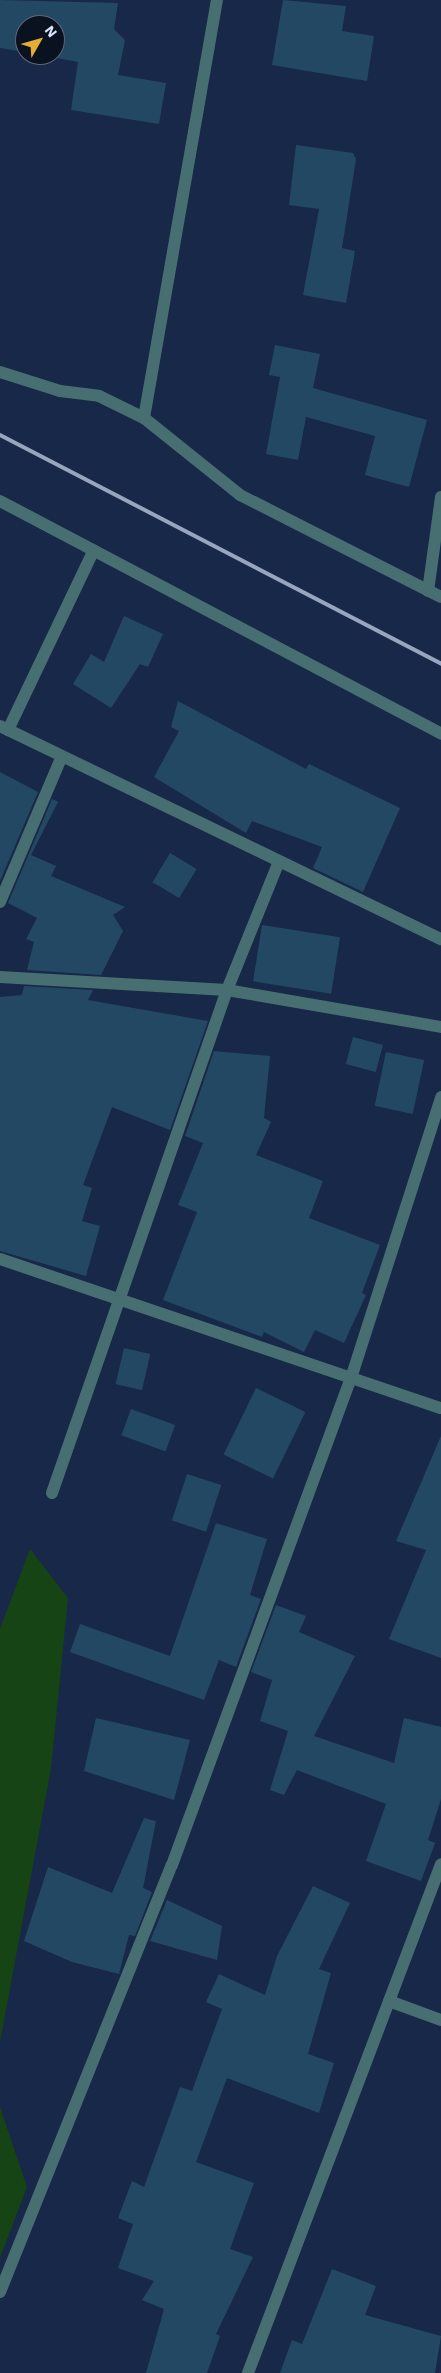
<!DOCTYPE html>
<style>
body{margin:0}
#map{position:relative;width:441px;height:2373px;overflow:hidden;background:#182848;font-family:"Work Sans",sans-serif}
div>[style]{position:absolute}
.green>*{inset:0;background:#164414}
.building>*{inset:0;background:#234863;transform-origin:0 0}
.street>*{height:12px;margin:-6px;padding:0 6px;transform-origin:6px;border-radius:6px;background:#476f72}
.rail>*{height:4px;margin:-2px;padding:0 2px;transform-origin:2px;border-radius:2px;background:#98a5be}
span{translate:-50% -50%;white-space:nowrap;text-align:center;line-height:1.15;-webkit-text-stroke:4.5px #0a1220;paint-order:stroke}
.north{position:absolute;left:15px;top:15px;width:50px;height:50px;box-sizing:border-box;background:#0a1220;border:1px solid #5d6778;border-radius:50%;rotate:52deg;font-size:14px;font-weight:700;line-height:20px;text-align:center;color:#dae6fb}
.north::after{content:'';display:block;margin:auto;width:18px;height:22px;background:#e4ad35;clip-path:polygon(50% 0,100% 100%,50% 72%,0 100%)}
</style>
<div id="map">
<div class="green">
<i style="clip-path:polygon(30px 1549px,68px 1598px,51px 1769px,0 2042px,0 1629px)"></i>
<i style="clip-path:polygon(0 2107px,27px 2187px,0 2258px)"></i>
</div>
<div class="building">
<i style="clip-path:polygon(0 0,118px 3px,114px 29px,125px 40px,118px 75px,166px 83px,159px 124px,71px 110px,78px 62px,41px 55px,55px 55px,55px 25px,25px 25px,25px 52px,0 48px)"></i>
<i style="clip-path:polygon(283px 0,346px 6px,342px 31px,374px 36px,367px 81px,272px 65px)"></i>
<i style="clip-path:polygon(296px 145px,353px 153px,356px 159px,342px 248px,355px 251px,346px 303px,303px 295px,319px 209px,289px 205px)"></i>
<i style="clip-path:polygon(275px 345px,320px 354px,313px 388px,427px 420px,409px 487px,365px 475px,375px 436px,306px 417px,298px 460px,266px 454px,280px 377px,269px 375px)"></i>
<i style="clip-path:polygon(124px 616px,163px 634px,148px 667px,140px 664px,111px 708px,73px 684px,91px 654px,104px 662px)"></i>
<i style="clip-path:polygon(178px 701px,306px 769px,309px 764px,400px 808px,363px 892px,313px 868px,322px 847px,252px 821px,246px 833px,154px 777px,179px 731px,171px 727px)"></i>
<i style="clip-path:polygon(0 772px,38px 792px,0 881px)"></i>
<i style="clip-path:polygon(52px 799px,58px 802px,31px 855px,56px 866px,51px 876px,125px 907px,113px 915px,123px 931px,101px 975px,27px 970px,34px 942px,26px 939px,37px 918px,8px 903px)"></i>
<i style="left:170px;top:853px;width:31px;height:34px;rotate:31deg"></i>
<i style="left:262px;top:925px;width:79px;height:57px;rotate:9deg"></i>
<i style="clip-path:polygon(24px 986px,93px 990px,88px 1000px,208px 1021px,170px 1130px,112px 1107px,83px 1185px,92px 1188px,82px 1221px,100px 1226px,86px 1276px,0 1251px,0 997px,22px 995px)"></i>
<i style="left:353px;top:1037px;width:31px;height:28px;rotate:15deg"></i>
<i style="clip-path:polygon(214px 1051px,270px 1056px,264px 1118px,271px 1122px,256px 1155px,323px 1181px,309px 1218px,380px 1245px,362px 1293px,366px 1295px,344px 1343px,315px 1330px,304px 1352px,264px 1332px,262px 1337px,163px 1300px,197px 1212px,178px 1205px,203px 1143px,185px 1136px)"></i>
<i style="left:386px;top:1052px;width:39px;height:55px;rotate:12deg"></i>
<i style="left:124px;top:1348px;width:27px;height:37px;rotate:13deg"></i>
<i style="left:256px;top:1388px;width:55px;height:74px;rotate:26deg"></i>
<i style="left:131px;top:1409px;width:47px;height:28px;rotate:20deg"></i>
<i style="clip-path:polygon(441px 1436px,441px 1658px,389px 1639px,426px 1550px,396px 1541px)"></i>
<i style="left:187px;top:1474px;width:36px;height:49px;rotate:18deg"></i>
<i style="clip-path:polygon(216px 1523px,267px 1539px,250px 1595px,261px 1599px,236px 1667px,219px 1660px,204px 1700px,70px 1652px,80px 1624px,170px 1656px)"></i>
<i style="clip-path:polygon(276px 1605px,306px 1616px,299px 1632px,355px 1656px,314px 1736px,394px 1763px,404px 1718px,441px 1727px,441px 1799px,428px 1840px,435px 1843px,421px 1881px,366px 1861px,386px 1804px,297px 1770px,284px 1795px,270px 1790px,288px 1731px,260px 1721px,272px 1680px,251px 1672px)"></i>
<i style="clip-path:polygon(96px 1718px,190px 1740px,174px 1800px,84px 1771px)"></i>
<i style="clip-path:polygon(144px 1818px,156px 1821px,143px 1888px,152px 1892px,135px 1936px,129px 1935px,119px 1974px,72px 1962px,24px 1941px,48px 1867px,112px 1893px)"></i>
<i style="clip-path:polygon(313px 1886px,350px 1903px,319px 1969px,331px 1973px,308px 2054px,334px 2063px,319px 2113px,227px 2078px,196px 2162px,254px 2183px,230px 2249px,253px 2257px,216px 2334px,220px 2336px,207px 2373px,146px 2373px,164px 2309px,142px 2300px,154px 2281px,118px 2268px,133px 2224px,118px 2218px,132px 2181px,144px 2187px,180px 2087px,192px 2091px,222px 2009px,206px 2002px,219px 1974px,265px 1995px,277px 1956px)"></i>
<i style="clip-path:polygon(167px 1900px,222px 1926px,217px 1960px,150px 1941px)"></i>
<i style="clip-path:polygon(332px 2269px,376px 2286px,365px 2315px,441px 2336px,435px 2373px,280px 2373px,292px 2340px,302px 2344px)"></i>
</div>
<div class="street">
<i style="left:0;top:372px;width:63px;rotate:17.6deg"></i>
<i style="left:60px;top:391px;width:39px;rotate:7deg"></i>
<i style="left:99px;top:396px;width:50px;rotate:26.1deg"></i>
<i style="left:144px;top:418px;width:123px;rotate:38.7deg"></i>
<i style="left:240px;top:495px;width:225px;rotate:26.9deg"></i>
<i style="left:144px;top:418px;width:424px;rotate:-80.1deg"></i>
<i style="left:0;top:501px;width:499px;rotate:27.8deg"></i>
<i style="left:428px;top:591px;width:95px;rotate:-82.1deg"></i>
<i style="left:0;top:726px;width:490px;rotate:25.8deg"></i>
<i style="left:8px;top:730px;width:199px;rotate:-64.5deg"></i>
<i style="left:0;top:902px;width:156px;rotate:-67deg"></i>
<i style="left:0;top:977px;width:227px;rotate:3.3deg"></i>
<i style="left:227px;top:990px;width:217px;rotate:9.8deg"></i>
<i style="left:0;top:1259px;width:465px;rotate:18.7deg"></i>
<i style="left:52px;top:1493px;width:533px;rotate:-70.82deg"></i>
<i style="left:227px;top:990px;width:136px;rotate:-68deg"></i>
<i style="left:389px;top:2001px;width:55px;rotate:20.1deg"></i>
<i style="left:0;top:2292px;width:460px;rotate:-68.1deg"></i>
<i style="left:172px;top:1865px;width:522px;rotate:-69.83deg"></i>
<i style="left:352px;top:1375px;width:292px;rotate:-72.2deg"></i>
<i style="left:248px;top:2373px;width:544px;rotate:-69.23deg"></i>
</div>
<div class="rail">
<i style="left:0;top:435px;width:497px;rotate:27.4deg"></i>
</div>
<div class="north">N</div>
</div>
